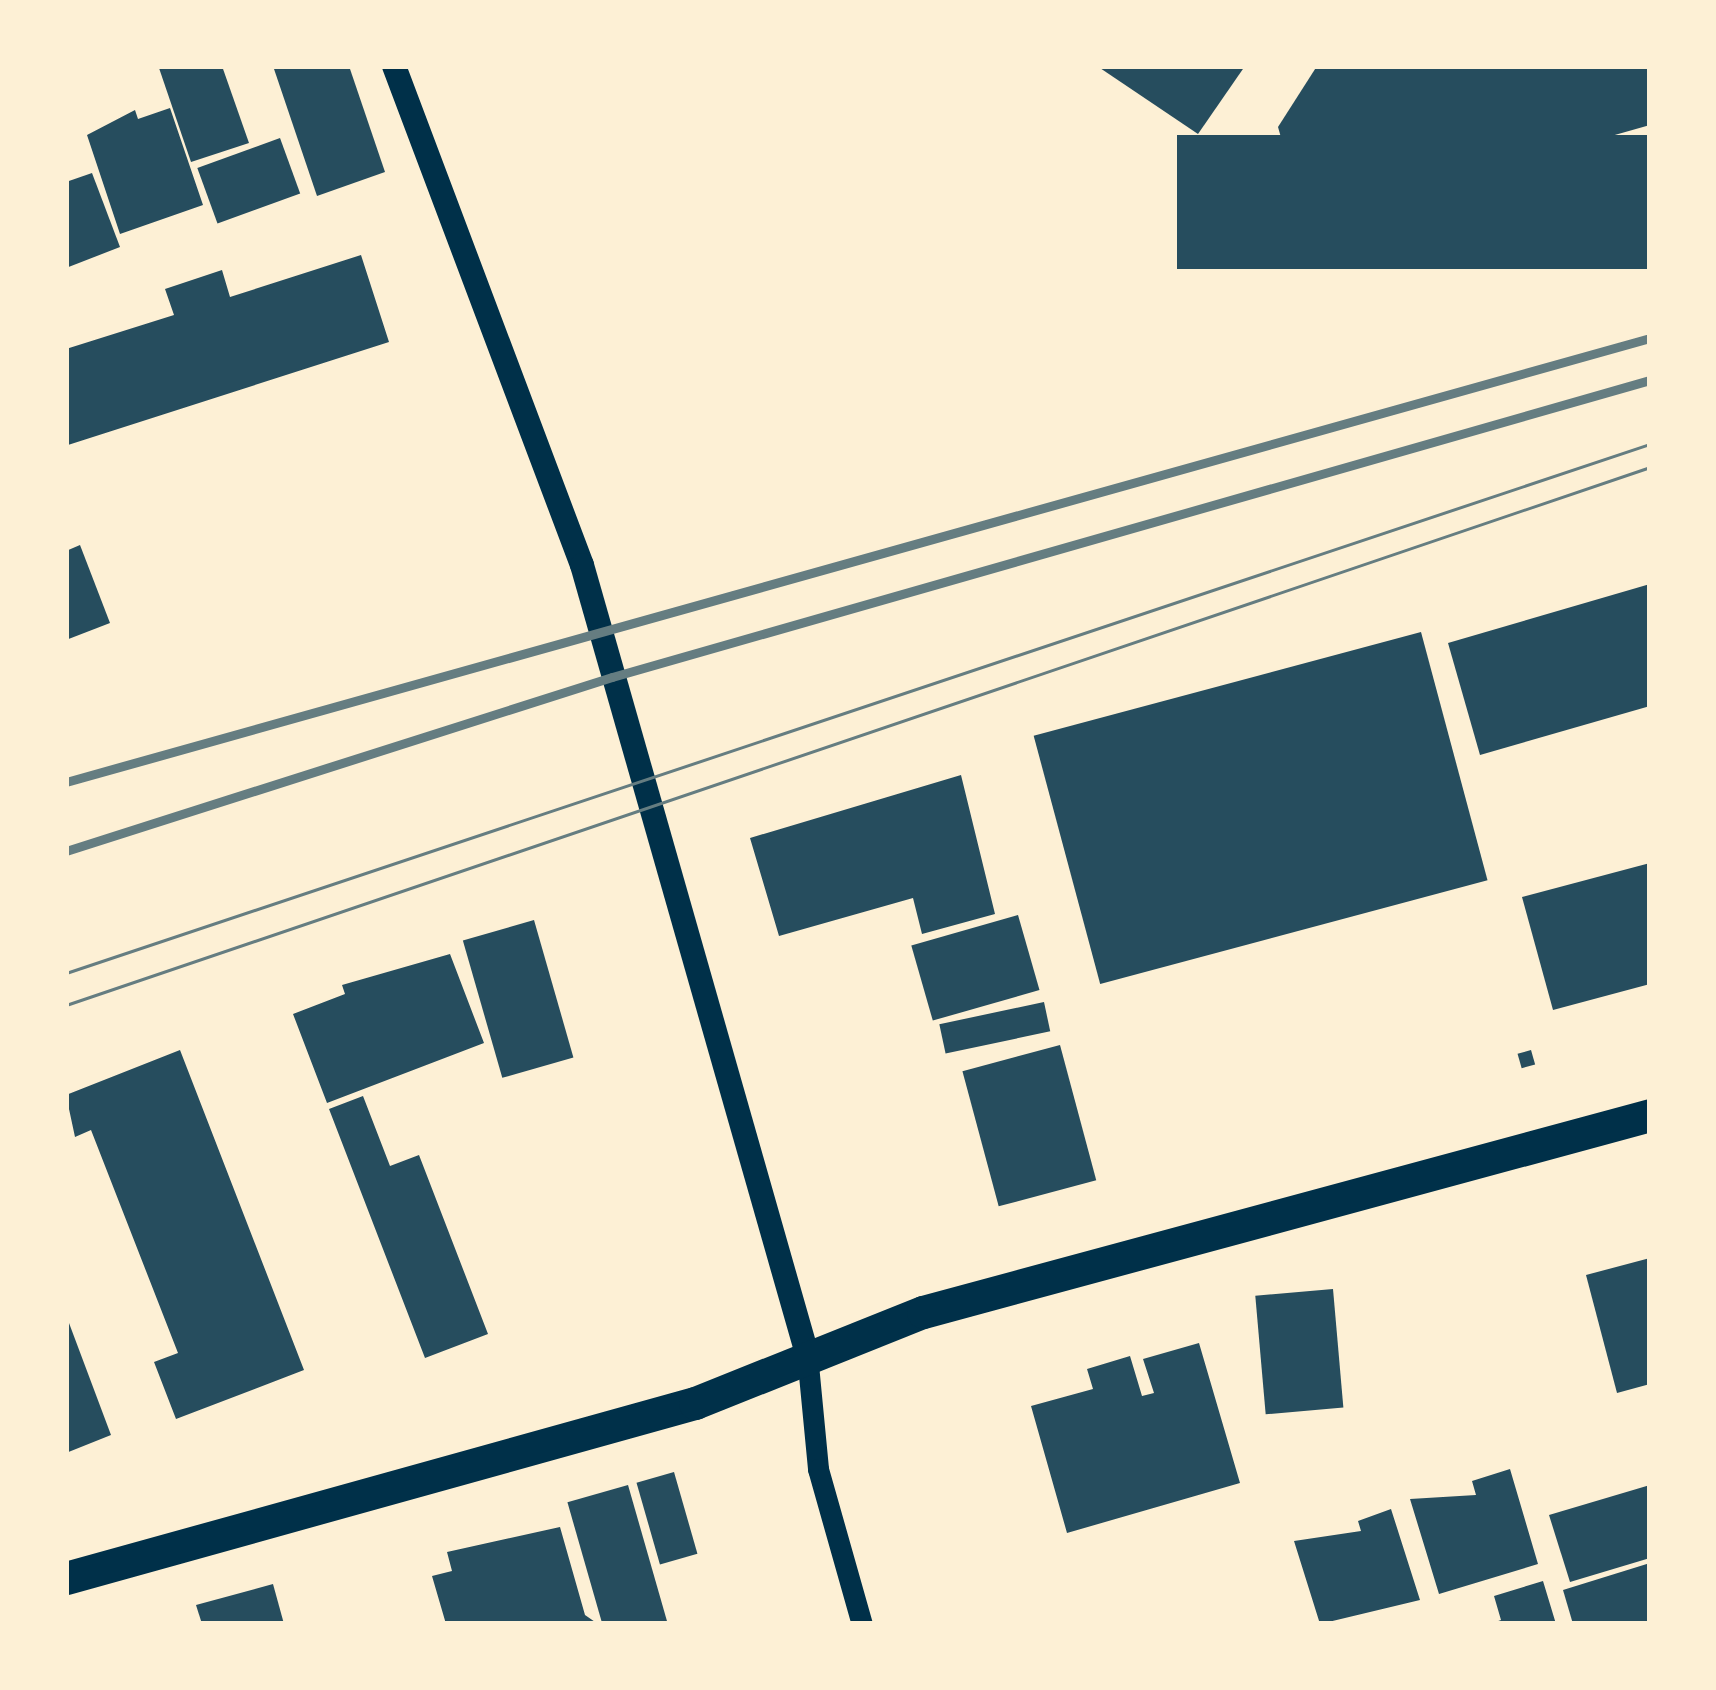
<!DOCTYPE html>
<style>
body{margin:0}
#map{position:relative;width:1716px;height:1690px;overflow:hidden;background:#fdf0d5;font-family:"Open Sans",sans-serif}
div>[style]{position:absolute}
.building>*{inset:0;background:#264d5e;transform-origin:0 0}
.tertiary>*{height:21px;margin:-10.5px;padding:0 10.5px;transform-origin:10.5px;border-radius:10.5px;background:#003049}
.secondary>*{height:24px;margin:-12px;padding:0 12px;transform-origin:12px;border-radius:12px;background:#003049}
.trunk>*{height:33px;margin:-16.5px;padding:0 16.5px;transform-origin:16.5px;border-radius:16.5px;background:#003049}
.tram>*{height:3px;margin:-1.5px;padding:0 1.5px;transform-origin:1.5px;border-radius:1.5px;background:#657d81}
.rail>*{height:9px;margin:-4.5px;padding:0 4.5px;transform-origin:4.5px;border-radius:4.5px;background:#657d81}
span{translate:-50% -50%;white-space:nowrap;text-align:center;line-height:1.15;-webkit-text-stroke:10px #fdf0d5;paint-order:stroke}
.frame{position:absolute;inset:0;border:69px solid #fdf0d5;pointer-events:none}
</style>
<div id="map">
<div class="building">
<i style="clip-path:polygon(222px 66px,249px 143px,191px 162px,159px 68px)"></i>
<i style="clip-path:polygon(273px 66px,349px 66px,385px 172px,317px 196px)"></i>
<i style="clip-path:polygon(1097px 66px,1245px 66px,1198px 134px)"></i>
<i style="clip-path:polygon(1317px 66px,1650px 66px,1650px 125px,1305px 223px,1278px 127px)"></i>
<i style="clip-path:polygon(170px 108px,203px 205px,120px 234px,87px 135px,135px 110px,138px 119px)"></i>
<i style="left:1650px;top:135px;width:134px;height:473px;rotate:90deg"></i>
<i style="left:280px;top:138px;width:59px;height:88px;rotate:70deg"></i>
<i style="clip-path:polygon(92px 173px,120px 247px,66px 268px,66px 182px)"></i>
<i style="clip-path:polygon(361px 255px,389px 342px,68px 445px,66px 349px,174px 315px,165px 289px,222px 270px,230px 297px)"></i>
<i style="clip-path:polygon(80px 545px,110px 623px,66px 640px,66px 551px)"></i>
<i style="clip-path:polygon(1650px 584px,1650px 706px,1480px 755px,1448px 643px)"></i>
<i style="left:1421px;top:632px;width:257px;height:401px;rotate:75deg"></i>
<i style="clip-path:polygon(961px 775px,995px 914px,922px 934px,913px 898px,779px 936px,750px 838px)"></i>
<i style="clip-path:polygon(1650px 863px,1650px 984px,1553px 1010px,1522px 897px)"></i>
<i style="left:1018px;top:915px;width:78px;height:111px;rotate:74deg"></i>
<i style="left:534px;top:920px;width:143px;height:74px;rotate:74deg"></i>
<i style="clip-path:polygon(450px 954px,484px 1043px,327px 1103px,293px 1014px,345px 994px,342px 985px)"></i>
<i style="left:1044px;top:1002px;width:30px;height:107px;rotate:78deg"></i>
<i style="left:1060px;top:1045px;width:140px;height:101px;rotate:75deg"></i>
<i style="clip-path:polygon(180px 1050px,304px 1370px,176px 1419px,154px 1362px,178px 1353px,91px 1130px,75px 1137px,66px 1095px)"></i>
<i style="left:1531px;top:1050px;width:15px;height:14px;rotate:74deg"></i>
<i style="clip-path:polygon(363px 1096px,390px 1166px,419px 1155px,488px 1334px,425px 1358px,329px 1109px)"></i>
<i style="clip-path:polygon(1650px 1258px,1650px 1384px,1617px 1393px,1586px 1275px)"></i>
<i style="left:1333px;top:1289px;width:119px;height:78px;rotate:85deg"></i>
<i style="clip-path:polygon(66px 1315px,111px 1435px,66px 1453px)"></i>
<i style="clip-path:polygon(1199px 1343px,1240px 1483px,1067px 1533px,1031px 1406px,1093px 1389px,1087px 1369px,1130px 1356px,1142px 1396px,1154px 1393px,1143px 1359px)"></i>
<i style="clip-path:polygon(1510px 1469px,1538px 1564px,1439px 1594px,1410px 1499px,1476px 1495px,1472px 1481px)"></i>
<i style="left:674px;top:1472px;width:85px;height:39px;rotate:74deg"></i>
<i style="left:628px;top:1485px;width:145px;height:63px;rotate:74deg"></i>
<i style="clip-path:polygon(1650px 1485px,1650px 1558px,1570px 1582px,1549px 1515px)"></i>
<i style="clip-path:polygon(1391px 1509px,1420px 1600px,1320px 1624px,1294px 1541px,1361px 1531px,1358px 1521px)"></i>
<i style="clip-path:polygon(560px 1527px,585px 1615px,598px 1624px,446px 1624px,432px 1576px,452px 1571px,447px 1552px)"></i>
<i style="clip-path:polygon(1650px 1563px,1650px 1624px,1573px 1624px,1563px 1590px)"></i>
<i style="clip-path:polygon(1543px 1581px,1556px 1624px,1490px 1624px,1501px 1620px,1494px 1596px)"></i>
<i style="clip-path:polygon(273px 1584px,284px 1624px,202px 1624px,196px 1605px)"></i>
</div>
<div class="tertiary">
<i style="left:807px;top:1354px;width:116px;rotate:84.5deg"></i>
<i style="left:818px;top:1469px;width:161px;rotate:74.2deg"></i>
</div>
<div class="secondary">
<i style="left:394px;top:66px;width:533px;rotate:69.36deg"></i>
<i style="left:582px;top:565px;width:820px;rotate:74.08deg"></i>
</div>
<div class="trunk">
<i style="left:66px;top:1578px;width:653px;rotate:-15.55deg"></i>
<i style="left:695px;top:1403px;width:245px;rotate:-21.8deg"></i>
<i style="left:923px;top:1312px;width:753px;rotate:-15.16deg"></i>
</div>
<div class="tram">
<i style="left:66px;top:973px;width:1670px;rotate:-18.47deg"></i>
<i style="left:66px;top:1005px;width:1673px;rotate:-18.76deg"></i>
</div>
<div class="rail">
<i style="left:66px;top:782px;width:1645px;rotate:-15.66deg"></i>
<i style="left:66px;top:851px;width:573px;rotate:-17.68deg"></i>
<i style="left:612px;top:677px;width:1080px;rotate:-15.97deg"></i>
</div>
<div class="frame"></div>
</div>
